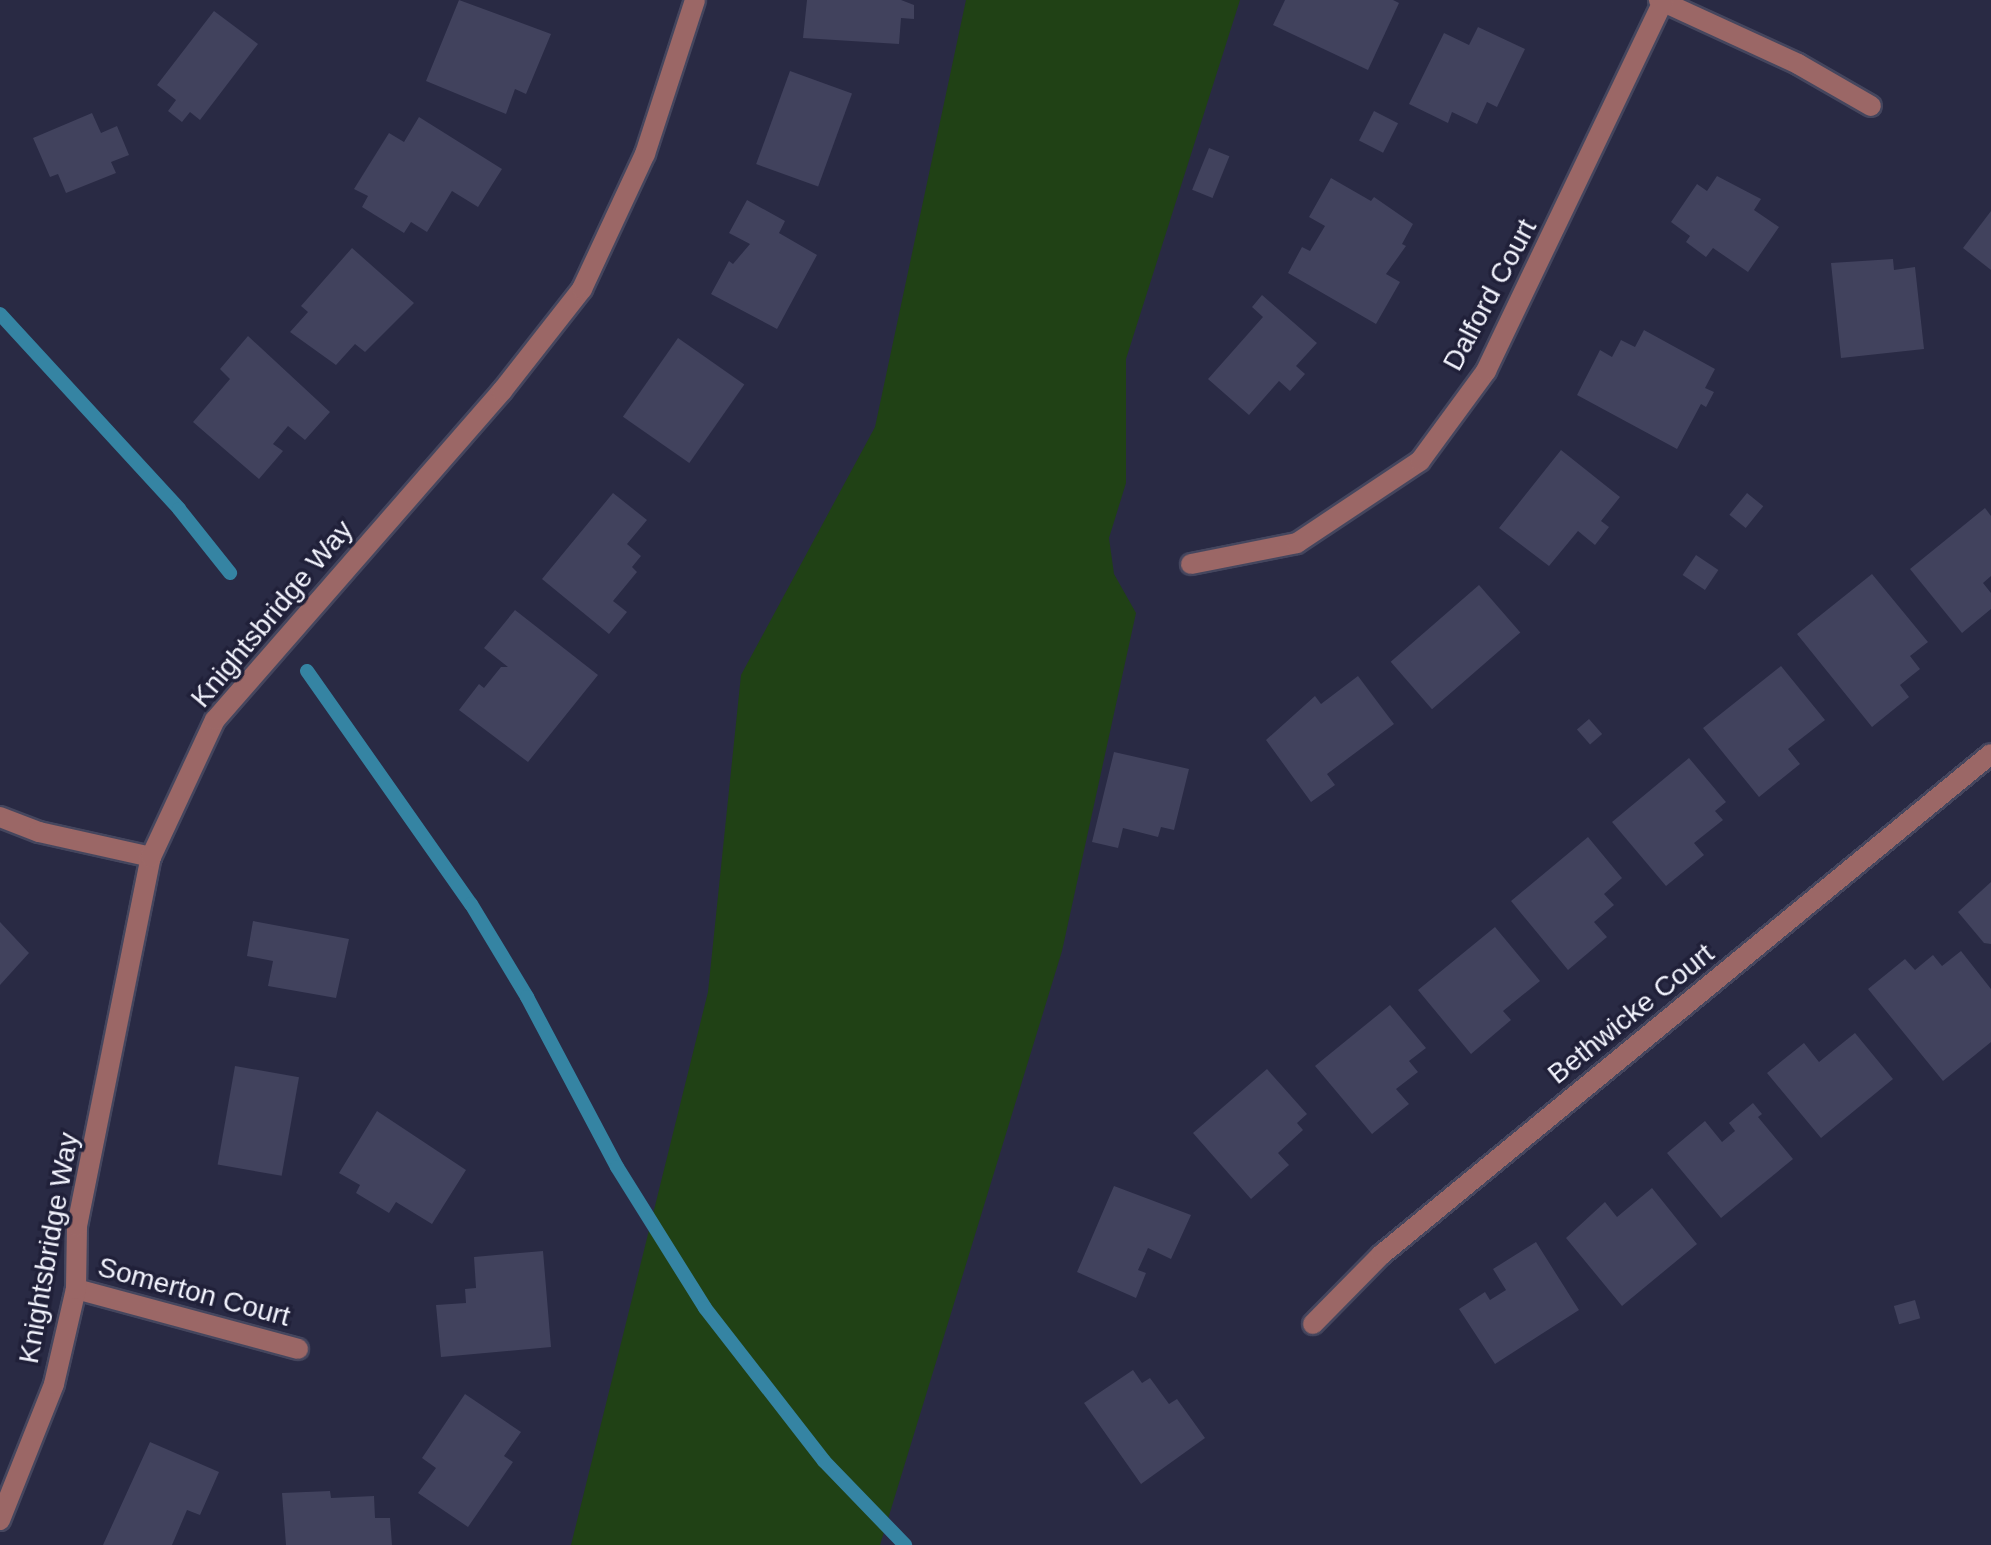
<!DOCTYPE html>
<style>
body{margin:0}
#map{position:relative;width:1991px;height:1545px;overflow:hidden;background:#292a44;font-family:Helvetica,sans-serif}
div>[style]{position:absolute}
.green>*{inset:0;background:#204115}
.stream>*{height:14px;margin:-7px;padding:0 7px;transform-origin:7px;border-radius:7px;background:#3584a3}
.building>*{inset:0;background:#41425d;transform-origin:0 0}
.roads{filter:drop-shadow(2px 0 #45465e) drop-shadow(-2px 0 #45465e) drop-shadow(0 2px #45465e) drop-shadow(0 -2px #45465e)}
.minor>*{height:20px;margin:-10px;padding:0 10px;transform-origin:10px;border-radius:10px;background:#9b6766}
span{translate:-50% -50%;white-space:nowrap;text-align:center;line-height:1.15;-webkit-text-stroke:7px #202039;paint-order:stroke}
.street-label{font-size:28px;color:#f2f3fd}
</style>
<div id="map">
<div class="green">
<i style="clip-path:polygon(966px 0,1240px 0,1126px 359px,1126px 483px,1109px 538px,1114px 574px,1136px 613px,1062px 951px,880px 1545px,571px 1545px,708px 992px,741px 675px,875px 427px)"></i>
</div>
<div class="stream">
<i style="left:0;top:314px;width:265px;rotate:47.4deg"></i>
<i style="left:179px;top:509px;width:82px;rotate:51.4deg"></i>
<i style="left:307px;top:671px;width:285px;rotate:54.9deg"></i>
<i style="left:471px;top:904px;width:109px;rotate:58.9deg"></i>
<i style="left:527px;top:997px;width:192px;rotate:62.1deg"></i>
<i style="left:617px;top:1167px;width:166px;rotate:58deg"></i>
<i style="left:705px;top:1308px;width:194px;rotate:52.1deg"></i>
<i style="left:824px;top:1461px;width:117px;rotate:46deg"></i>
</div>
<div class="building">
<i style="clip-path:polygon(459px 0,551px 34px,526px 94px,515px 89px,506px 114px,426px 81px)"></i>
<i style="clip-path:polygon(807px 0,901px 0,914px 5px,914px 19px,901px 18px,899px 44px,803px 38px)"></i>
<i style="clip-path:polygon(1285px 0,1393px 0,1399px 3px,1368px 70px,1273px 25px)"></i>
<i style="clip-path:polygon(214px 11px,258px 44px,200px 120px,190px 112px,182px 122px,168px 111px,176px 100px,157px 85px)"></i>
<i style="clip-path:polygon(1478px 27px,1525px 49px,1497px 107px,1487px 102px,1477px 124px,1452px 112px,1448px 123px,1409px 104px,1444px 33px,1469px 45px)"></i>
<i style="left:790px;top:71px;width:66px;height:99px;rotate:20deg"></i>
<i style="left:1374px;top:111px;width:27px;height:33px;rotate:27deg"></i>
<i style="clip-path:polygon(92px 113px,101px 133px,117px 126px,129px 155px,111px 162px,116px 173px,66px 193px,58px 174px,50px 177px,33px 138px)"></i>
<i style="clip-path:polygon(419px 117px,502px 169px,478px 207px,452px 191px,427px 232px,411px 222px,404px 233px,362px 207px,368px 196px,354px 189px,389px 133px,404px 142px)"></i>
<i style="left:1209px;top:148px;width:22px;height:45px;rotate:22deg"></i>
<i style="clip-path:polygon(1717px 176px,1761px 199px,1754px 210px,1779px 227px,1748px 272px,1713px 248px,1706px 257px,1686px 242px,1690px 236px,1671px 222px,1697px 184px,1707px 191px)"></i>
<i style="clip-path:polygon(1331px 178px,1371px 201px,1374px 197px,1413px 224px,1402px 244px,1406px 246px,1386px 274px,1400px 282px,1376px 324px,1288px 273px,1302px 247px,1310px 251px,1325px 226px,1309px 217px)"></i>
<i style="clip-path:polygon(747px 200px,785px 221px,779px 233px,817px 255px,777px 329px,711px 294px,729px 261px,733px 264px,750px 244px,729px 233px)"></i>
<i style="clip-path:polygon(1991px 211px,1991px 270px,1963px 248px)"></i>
<i style="clip-path:polygon(352px 248px,414px 303px,365px 352px,355px 344px,336px 365px,290px 332px,308px 312px,301px 306px)"></i>
<i style="clip-path:polygon(1893px 259px,1894px 270px,1915px 267px,1924px 349px,1841px 358px,1831px 263px)"></i>
<i style="clip-path:polygon(1262px 295px,1317px 343px,1296px 366px,1305px 374px,1290px 391px,1279px 381px,1249px 415px,1208px 379px,1263px 317px,1252px 307px)"></i>
<i style="clip-path:polygon(1644px 330px,1715px 369px,1705px 388px,1714px 392px,1706px 407px,1701px 404px,1677px 449px,1577px 395px,1600px 350px,1612px 357px,1621px 340px,1635px 347px)"></i>
<i style="clip-path:polygon(248px 336px,330px 412px,305px 440px,288px 426px,273px 444px,283px 451px,259px 479px,193px 422px,230px 379px,220px 369px)"></i>
<i style="left:678px;top:338px;width:81px;height:96px;rotate:35deg"></i>
<i style="clip-path:polygon(1561px 450px,1620px 497px,1601px 521px,1609px 527px,1595px 545px,1578px 531px,1549px 566px,1499px 528px)"></i>
<i style="clip-path:polygon(613px 493px,647px 520px,627px 544px,641px 556px,632px 567px,637px 572px,613px 601px,627px 612px,609px 634px,542px 579px)"></i>
<i style="left:1747px;top:493px;width:21px;height:28px;rotate:39deg"></i>
<i style="clip-path:polygon(1985px 508px,1991px 516px,1991px 576px,1983px 583px,1991px 593px,1991px 609px,1962px 633px,1910px 569px)"></i>
<i style="left:1696px;top:555px;width:27px;height:24px;rotate:34deg"></i>
<i style="clip-path:polygon(1872px 574px,1928px 642px,1910px 656px,1920px 669px,1900px 685px,1909px 697px,1872px 727px,1797px 634px)"></i>
<i style="left:1479px;top:585px;width:63px;height:117px;rotate:49deg"></i>
<i style="clip-path:polygon(515px 610px,598px 675px,528px 762px,459px 710px,479px 684px,484px 688px,501px 667px,508px 667px,484px 648px)"></i>
<i style="clip-path:polygon(1781px 666px,1825px 720px,1788px 749px,1800px 764px,1759px 797px,1703px 728px)"></i>
<i style="clip-path:polygon(1358px 676px,1394px 724px,1327px 774px,1335px 785px,1311px 802px,1266px 740px,1315px 696px,1321px 704px)"></i>
<i style="left:1589px;top:719px;width:20px;height:16px;rotate:49deg"></i>
<i style="clip-path:polygon(1114px 752px,1189px 769px,1174px 830px,1161px 827px,1158px 837px,1123px 828px,1118px 848px,1092px 842px)"></i>
<i style="clip-path:polygon(1689px 758px,1726px 802px,1715px 811px,1723px 820px,1694px 843px,1704px 855px,1666px 886px,1612px 822px)"></i>
<i style="clip-path:polygon(1588px 837px,1622px 878px,1604px 894px,1614px 905px,1594px 922px,1607px 937px,1568px 970px,1511px 901px)"></i>
<i style="clip-path:polygon(1991px 882px,1991px 944px,1984px 943px,1958px 912px)"></i>
<i style="clip-path:polygon(253px 921px,349px 939px,336px 998px,268px 986px,273px 961px,247px 956px)"></i>
<i style="clip-path:polygon(0 922px,29px 953px,0 985px)"></i>
<i style="clip-path:polygon(1495px 927px,1540px 981px,1503px 1011px,1511px 1020px,1471px 1054px,1418px 990px)"></i>
<i style="clip-path:polygon(1961px 951px,1991px 989px,1991px 1042px,1943px 1081px,1868px 989px,1905px 959px,1915px 970px,1933px 955px,1942px 966px)"></i>
<i style="clip-path:polygon(1390px 1005px,1426px 1048px,1409px 1061px,1418px 1072px,1396px 1089px,1409px 1104px,1372px 1134px,1315px 1066px)"></i>
<i style="clip-path:polygon(1855px 1033px,1893px 1079px,1821px 1138px,1767px 1073px,1804px 1043px,1819px 1062px)"></i>
<i style="left:235px;top:1066px;width:65px;height:100px;rotate:10deg"></i>
<i style="clip-path:polygon(1267px 1069px,1307px 1114px,1297px 1123px,1303px 1130px,1278px 1153px,1289px 1165px,1251px 1199px,1193px 1133px)"></i>
<i style="clip-path:polygon(1753px 1103px,1762px 1114px,1758px 1117px,1793px 1159px,1721px 1218px,1667px 1153px,1705px 1121px,1722px 1142px,1735px 1131px,1729px 1123px)"></i>
<i style="clip-path:polygon(377px 1111px,466px 1170px,432px 1224px,396px 1202px,389px 1213px,356px 1193px,360px 1185px,339px 1173px)"></i>
<i style="clip-path:polygon(1114px 1186px,1191px 1215px,1171px 1259px,1148px 1248px,1138px 1270px,1146px 1273px,1136px 1298px,1077px 1272px)"></i>
<i style="clip-path:polygon(1652px 1188px,1697px 1244px,1622px 1306px,1566px 1238px,1605px 1202px,1617px 1217px)"></i>
<i style="clip-path:polygon(1536px 1242px,1579px 1310px,1495px 1364px,1459px 1309px,1485px 1292px,1490px 1300px,1506px 1290px,1493px 1269px)"></i>
<i style="clip-path:polygon(543px 1251px,551px 1347px,441px 1357px,436px 1305px,466px 1303px,465px 1289px,476px 1288px,474px 1257px)"></i>
<i style="left:1915px;top:1300px;width:19px;height:22px;rotate:74deg"></i>
<i style="clip-path:polygon(1133px 1370px,1142px 1383px,1150px 1378px,1169px 1404px,1177px 1399px,1205px 1438px,1141px 1484px,1084px 1403px)"></i>
<i style="clip-path:polygon(465px 1394px,521px 1432px,504px 1456px,513px 1462px,468px 1527px,418px 1493px,436px 1468px,422px 1458px)"></i>
<i style="clip-path:polygon(150px 1442px,219px 1472px,200px 1515px,187px 1510px,172px 1545px,103px 1545px)"></i>
<i style="clip-path:polygon(330px 1491px,331px 1498px,374px 1496px,375px 1518px,390px 1518px,392px 1545px,286px 1545px,282px 1493px)"></i>
</div>
<div class="roads">
<div class="minor">
<i style="left:1659px;top:0;width:153px;rotate:24.7deg"></i>
<i style="left:1798px;top:64px;width:84px;rotate:29.9deg"></i>
<i style="left:1191px;top:564px;width:108px;rotate:-11.2deg"></i>
<i style="left:1297px;top:543px;width:148px;rotate:-33.7deg"></i>
<i style="left:1420px;top:461px;width:112px;rotate:-53.7deg"></i>
<i style="left:1486px;top:371px;width:409px;rotate:-64.4deg"></i>
<i style="left:0;top:817px;width:42px;rotate:21deg"></i>
<i style="left:39px;top:832px;width:115px;rotate:12.6deg"></i>
<i style="left:76px;top:1289px;width:230px;rotate:15.1deg"></i>
<i style="left:1313px;top:1324px;width:97px;rotate:-45.4deg"></i>
<i style="left:1381px;top:1255px;width:789px;rotate:-39.4deg"></i>
<i style="left:0;top:1520px;width:146px;rotate:-68.3deg"></i>
<i style="left:54px;top:1384px;width:98px;rotate:-77deg"></i>
<i style="left:76px;top:1289px;width:63px;rotate:-89.1deg"></i>
<i style="left:77px;top:1226px;width:376px;rotate:-78.7deg"></i>
<i style="left:151px;top:857px;width:151px;rotate:-65deg"></i>
<i style="left:215px;top:720px;width:437px;rotate:-48.9deg"></i>
<i style="left:502px;top:391px;width:130px;rotate:-51.9deg"></i>
<i style="left:582px;top:289px;width:149px;rotate:-65deg"></i>
<i style="left:645px;top:154px;width:162px;rotate:-72deg"></i>
</div>
</div>
<div class="street-label">
<span style="left:1490px;top:295px;rotate:-62deg">Dalford Court</span>
<span style="left:272px;top:614px;rotate:-50deg">Knightsbridge Way</span>
<span style="left:1631px;top:1014px;rotate:-39deg">Bethwicke Court</span>
<span style="left:49px;top:1248px;rotate:-80deg">Knightsbridge Way</span>
<span style="left:194px;top:1292px;rotate:15deg">Somerton Court</span>
</div>
</div>
